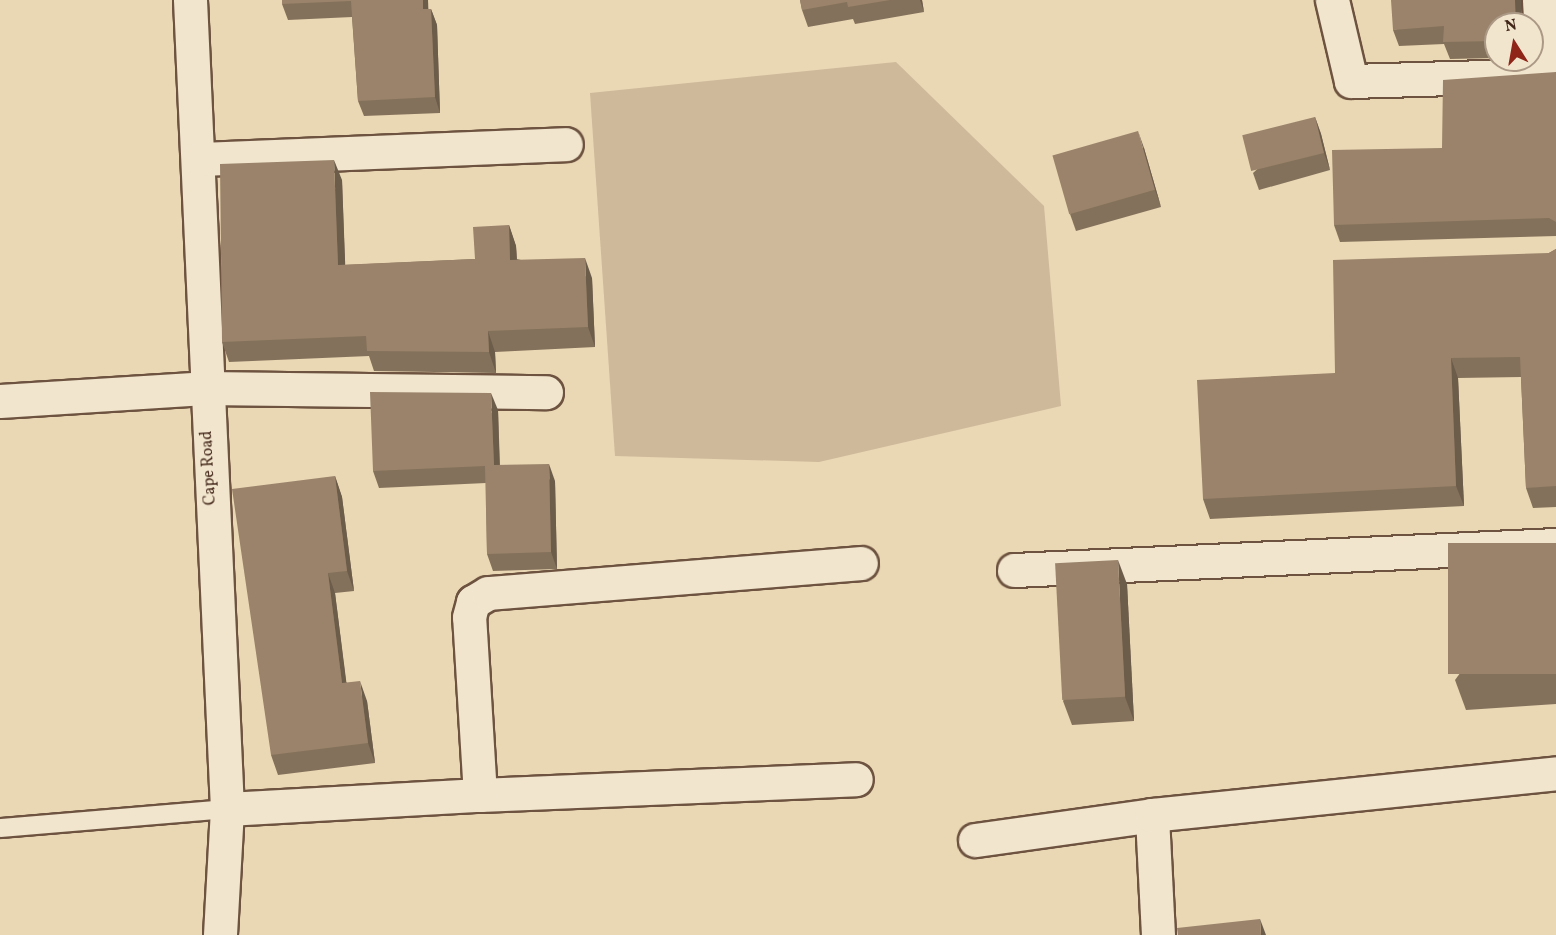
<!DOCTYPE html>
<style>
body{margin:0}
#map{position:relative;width:1556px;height:935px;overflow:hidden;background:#ead7b4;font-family:Vollkorn,serif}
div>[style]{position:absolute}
.green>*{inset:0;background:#ceb99a}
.roads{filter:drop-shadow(2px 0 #6d5340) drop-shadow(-2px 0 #6d5340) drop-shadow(0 2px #6d5340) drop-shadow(0 -2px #6d5340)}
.lane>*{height:18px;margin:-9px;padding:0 9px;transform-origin:9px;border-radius:9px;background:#f1e5ce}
.street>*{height:33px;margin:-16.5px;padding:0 16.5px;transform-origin:16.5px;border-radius:16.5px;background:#f1e5ce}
.wall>*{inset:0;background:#84715b}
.shaded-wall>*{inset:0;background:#6c5c4a;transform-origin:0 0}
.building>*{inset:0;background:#9a836a;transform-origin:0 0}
span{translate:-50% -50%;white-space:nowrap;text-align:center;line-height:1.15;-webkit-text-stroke:6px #f1e5ce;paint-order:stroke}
.street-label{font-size:16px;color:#432719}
.north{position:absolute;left:1484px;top:12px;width:60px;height:60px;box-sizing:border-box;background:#f1e5ce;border:2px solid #ab9986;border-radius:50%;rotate:349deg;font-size:16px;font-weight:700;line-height:24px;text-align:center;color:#432719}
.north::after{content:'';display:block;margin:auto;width:21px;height:27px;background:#8f2418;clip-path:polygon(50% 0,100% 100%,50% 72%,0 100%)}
</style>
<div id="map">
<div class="green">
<i style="clip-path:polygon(896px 62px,1044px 206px,1061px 406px,819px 462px,615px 456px,590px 93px)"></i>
</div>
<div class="roads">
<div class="lane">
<i style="left:0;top:828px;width:228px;rotate:-4.8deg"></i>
</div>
<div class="street">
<i style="left:190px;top:0;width:810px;rotate:87.38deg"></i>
<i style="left:227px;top:809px;width:126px;rotate:93.2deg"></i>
<i style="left:1332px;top:0;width:83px;rotate:76.8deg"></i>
<i style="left:1351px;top:81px;width:205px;rotate:-1.7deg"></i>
<i style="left:1539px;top:0;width:75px;rotate:86.9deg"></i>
<i style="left:199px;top:159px;width:367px;rotate:-2.3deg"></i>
<i style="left:0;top:401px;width:205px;rotate:-3.6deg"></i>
<i style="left:205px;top:388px;width:341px;rotate:0.7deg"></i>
<i style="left:1014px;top:570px;width:543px;rotate:-2.64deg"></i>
<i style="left:480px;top:795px;width:376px;rotate:-2.4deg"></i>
<i style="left:227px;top:809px;width:253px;rotate:-3.2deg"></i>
<i style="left:480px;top:795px;width:178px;rotate:-93.5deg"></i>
<i style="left:469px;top:617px;width:16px;rotate:-75deg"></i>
<i style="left:473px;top:602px;width:17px;rotate:-31deg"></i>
<i style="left:488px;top:593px;width:374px;rotate:-4.6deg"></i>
<i style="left:975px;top:840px;width:179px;rotate:-8deg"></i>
<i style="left:1158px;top:935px;width:120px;rotate:-92.9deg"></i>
<i style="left:1152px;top:815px;width:406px;rotate:-5.9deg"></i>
</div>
</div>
<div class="wall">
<i style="clip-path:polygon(282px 0,428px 0,428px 9px,431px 9px,437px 25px,440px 113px,364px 116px,358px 101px,352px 17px,288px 20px,282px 4px)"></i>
<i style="clip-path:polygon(800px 0,922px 0,924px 12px,855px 24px,853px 19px,808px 27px,802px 10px)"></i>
<i style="clip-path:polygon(1520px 1px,1522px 24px,1496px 24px,1496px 58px,1450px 59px,1444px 44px,1399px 46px,1393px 30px)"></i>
<i style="clip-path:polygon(1556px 72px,1556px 236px,1340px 242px,1334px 225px,1442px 148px)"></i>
<i style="clip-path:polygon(1315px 117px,1321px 134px,1330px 170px,1259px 190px,1253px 173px)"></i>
<i style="clip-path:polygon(1144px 148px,1161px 207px,1076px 231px,1070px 214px)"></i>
<i style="clip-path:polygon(342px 180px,345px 265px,475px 259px,509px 225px,516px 246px,517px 259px,592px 278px,595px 347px,495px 352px,496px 373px,374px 371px,369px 356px,229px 362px,222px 342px)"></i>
<i style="clip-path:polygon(1556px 249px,1556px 507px,1533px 508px,1526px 488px,1521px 377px,1458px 378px,1464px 506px,1210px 519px,1203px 499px,1335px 373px)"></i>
<i style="clip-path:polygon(498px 410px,500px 465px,555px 481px,557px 569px,493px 571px,487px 554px,486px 483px,379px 488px,373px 471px)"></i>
<i style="clip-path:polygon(335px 476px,342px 497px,354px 591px,335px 593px,346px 682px,367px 701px,375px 763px,278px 775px,271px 755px)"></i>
<i style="clip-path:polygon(1556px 543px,1556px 704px,1466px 710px,1455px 680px)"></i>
<i style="clip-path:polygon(1127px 584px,1134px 721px,1072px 725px,1063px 701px)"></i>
</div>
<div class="shaded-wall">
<i style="clip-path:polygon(423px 0,428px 0,429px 25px,423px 9px)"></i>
<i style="clip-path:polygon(920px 0,922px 0,924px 12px)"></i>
<i style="left:1515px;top:0;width:6px;height:24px"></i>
<i style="clip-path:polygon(431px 9px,437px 25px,440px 113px,435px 97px)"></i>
<i style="clip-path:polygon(1315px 117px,1321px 134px,1330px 170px,1324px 153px)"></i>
<i style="clip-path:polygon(1138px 131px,1144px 148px,1161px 207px,1155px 190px)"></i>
<i style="clip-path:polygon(334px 160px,342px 180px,346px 286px,338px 265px)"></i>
<i style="clip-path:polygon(509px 225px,516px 246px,518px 280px,510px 260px)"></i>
<i style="clip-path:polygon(585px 258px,592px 278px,595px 347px,588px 327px)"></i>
<i style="clip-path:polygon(488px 331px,495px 352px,496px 373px,489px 352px)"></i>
<i style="clip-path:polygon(1451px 358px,1458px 378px,1464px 506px,1456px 486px)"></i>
<i style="clip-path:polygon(491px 393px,498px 410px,500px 482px,494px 465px)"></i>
<i style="clip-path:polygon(549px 464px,555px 481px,557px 569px,551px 552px)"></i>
<i style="clip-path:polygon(335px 476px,342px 497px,354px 591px,347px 571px)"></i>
<i style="clip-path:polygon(1118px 560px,1127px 584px,1134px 721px,1125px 697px)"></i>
<i style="clip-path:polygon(328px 573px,335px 593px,349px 703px,342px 683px)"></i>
<i style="clip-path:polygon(360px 681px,367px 701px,375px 763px,368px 743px)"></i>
<i style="clip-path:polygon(1260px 919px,1266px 935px,1261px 935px)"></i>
</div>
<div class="building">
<i style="clip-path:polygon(282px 0,423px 0,423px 9px,431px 9px,435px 97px,358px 101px,351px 1px,282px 4px)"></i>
<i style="clip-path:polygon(800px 0,890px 0,848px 7px,847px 2px,802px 10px)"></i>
<i style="clip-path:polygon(1391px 0,1515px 0,1516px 24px,1496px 24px,1496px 41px,1443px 42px,1444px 26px,1393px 30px)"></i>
<i style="clip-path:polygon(1556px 72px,1556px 222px,1549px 218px,1334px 225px,1332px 150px,1442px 148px,1443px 80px)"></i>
<i style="left:1315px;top:117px;width:37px;height:75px;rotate:76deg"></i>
<i style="left:1138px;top:131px;width:61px;height:89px;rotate:74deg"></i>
<i style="clip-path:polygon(334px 160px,338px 265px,475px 259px,473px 227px,509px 225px,510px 260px,585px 258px,588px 327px,488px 331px,489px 352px,367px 351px,366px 336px,222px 342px,220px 164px)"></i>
<i style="clip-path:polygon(1556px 249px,1556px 486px,1526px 488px,1520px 357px,1451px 358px,1456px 486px,1203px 499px,1197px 380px,1335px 373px,1333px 260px,1549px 253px)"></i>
<i style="clip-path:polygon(370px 392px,491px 393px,494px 465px,549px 464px,551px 552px,487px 554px,485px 466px,373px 471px)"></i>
<i style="clip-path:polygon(335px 476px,347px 571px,328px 573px,342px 683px,360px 681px,368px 743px,271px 755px,232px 489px)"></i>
<i style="left:1556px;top:543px;width:131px;height:108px;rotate:90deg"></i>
<i style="left:1118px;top:560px;width:137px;height:63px;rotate:87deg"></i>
<i style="clip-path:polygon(1260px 919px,1261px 935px,1178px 935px,1177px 928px)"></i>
</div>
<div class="street-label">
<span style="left:209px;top:468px;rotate:-93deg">Cape Road</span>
</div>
<div class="north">N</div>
</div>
